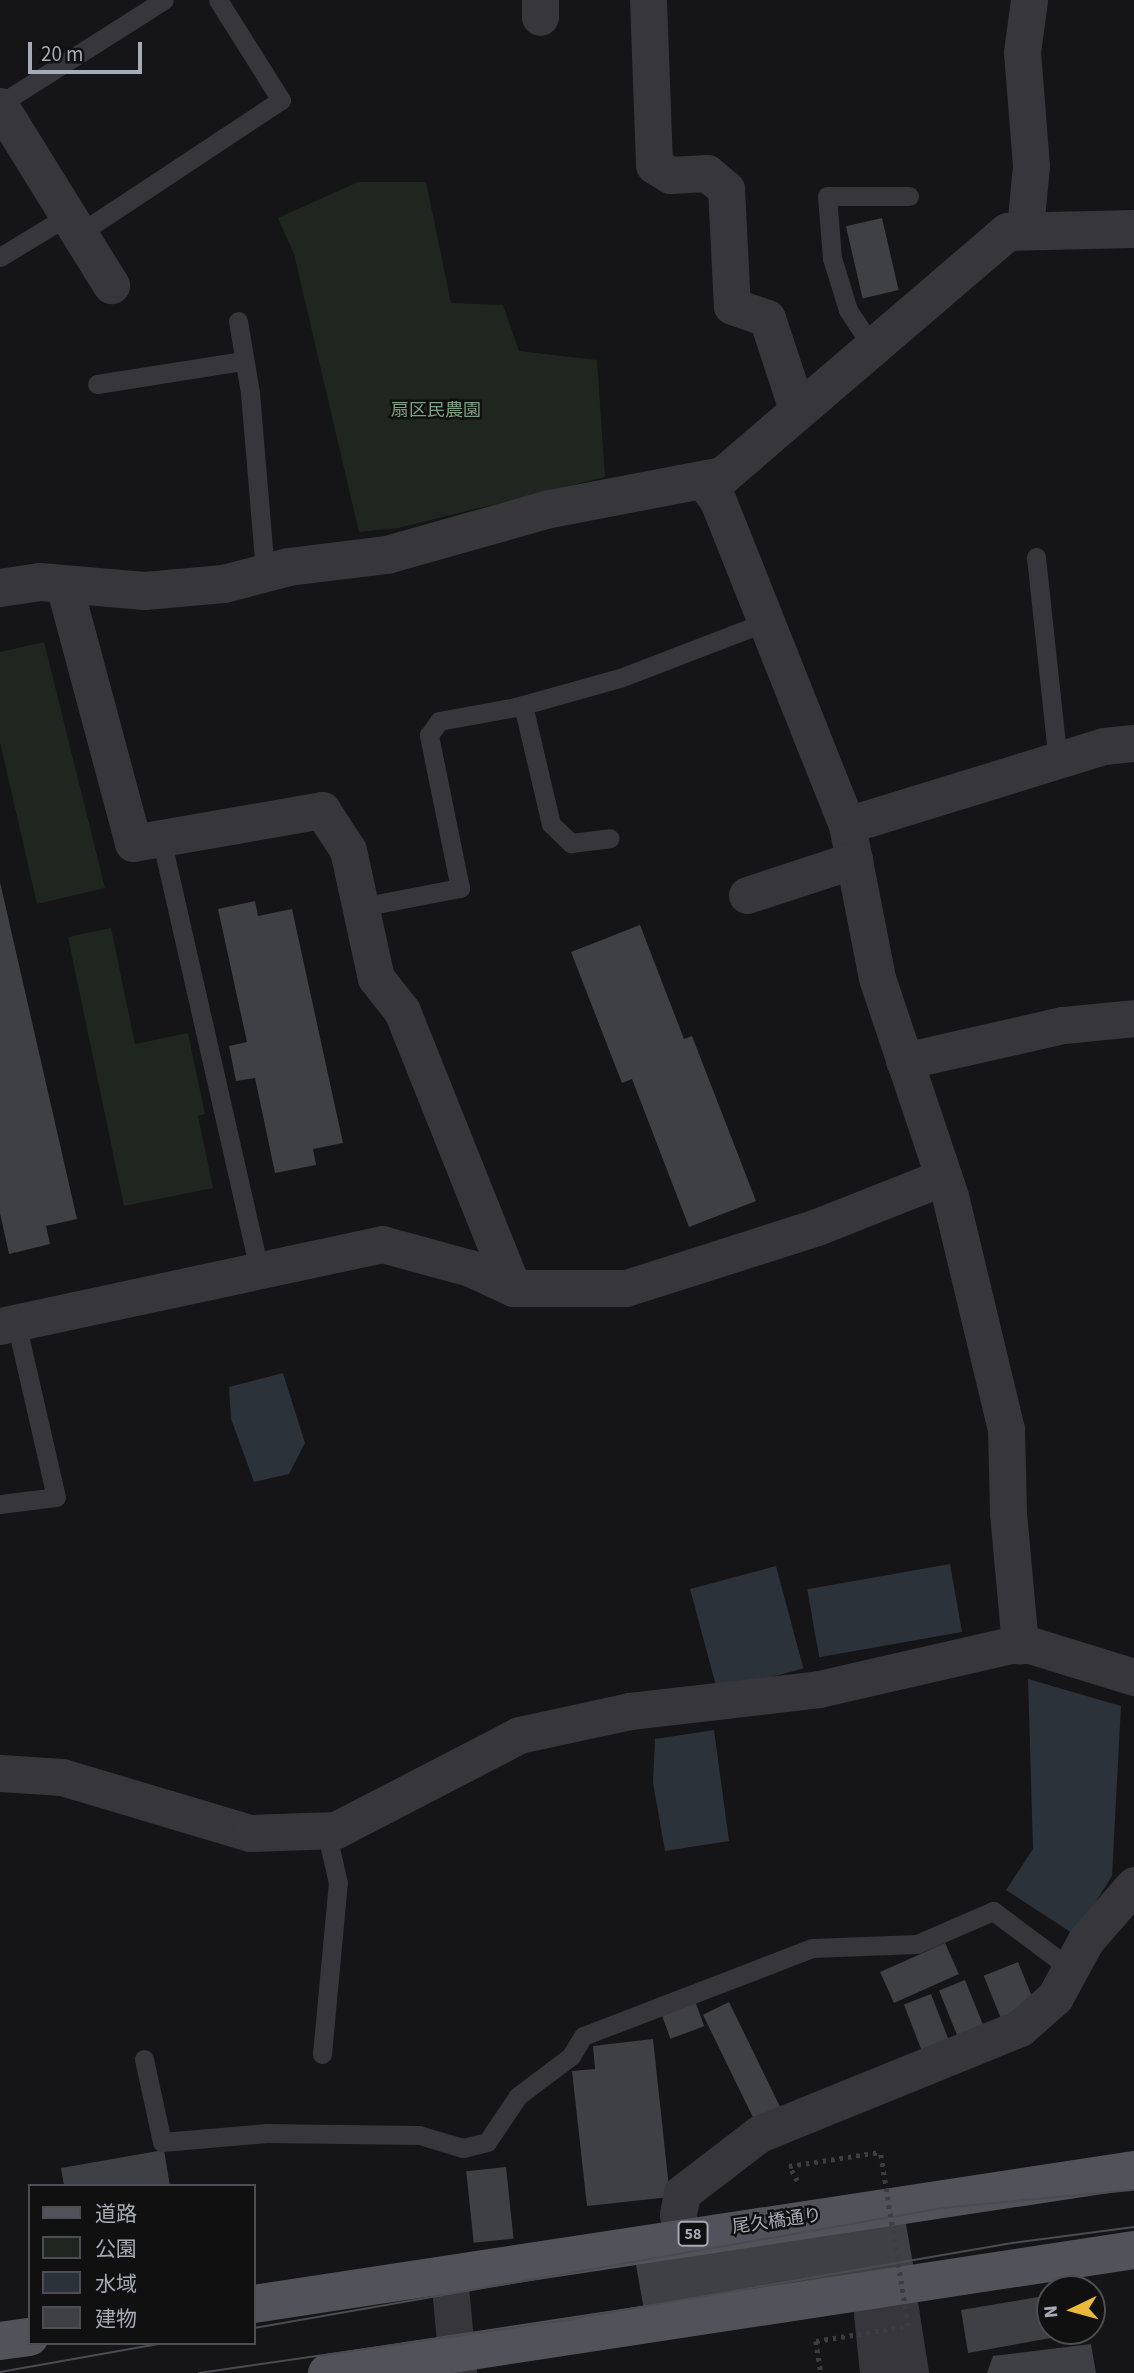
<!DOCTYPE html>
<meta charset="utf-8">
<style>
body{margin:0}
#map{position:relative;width:1134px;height:2373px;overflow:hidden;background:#151416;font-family:"Source Sans 3","Noto Sans JP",sans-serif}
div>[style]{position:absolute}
.green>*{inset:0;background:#1f2620}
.water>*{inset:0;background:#2b323a;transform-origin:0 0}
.building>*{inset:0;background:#3f4043;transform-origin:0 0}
.path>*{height:4.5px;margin-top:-2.25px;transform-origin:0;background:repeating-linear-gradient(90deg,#3c3d42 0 3.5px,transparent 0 8.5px)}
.service>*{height:19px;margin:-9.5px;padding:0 9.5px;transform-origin:9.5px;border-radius:9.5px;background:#36363b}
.minor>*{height:37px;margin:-18.5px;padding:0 18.5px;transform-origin:18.5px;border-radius:18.5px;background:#36363b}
.tertiary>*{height:38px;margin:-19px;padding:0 19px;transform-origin:19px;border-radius:19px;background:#36363b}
.primary>*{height:38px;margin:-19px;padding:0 19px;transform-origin:19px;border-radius:19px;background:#52535a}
.tram>*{height:2px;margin:-1px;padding:0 1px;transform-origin:1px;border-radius:1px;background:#4b4c52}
.path-bridge>*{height:4.5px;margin-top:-2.25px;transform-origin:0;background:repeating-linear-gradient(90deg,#3c3d42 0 3.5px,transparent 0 8.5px)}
span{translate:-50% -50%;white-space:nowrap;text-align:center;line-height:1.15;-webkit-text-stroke:5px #101011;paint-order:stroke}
.shield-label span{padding:2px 5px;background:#101011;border:2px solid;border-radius:5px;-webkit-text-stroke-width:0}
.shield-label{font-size:16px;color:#a7abb6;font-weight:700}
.park-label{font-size:18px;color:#7ea082}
.street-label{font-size:18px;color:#a7abb6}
.legend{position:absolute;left:28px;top:2184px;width:228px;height:161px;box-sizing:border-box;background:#101011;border:2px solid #4c4e53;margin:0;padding:9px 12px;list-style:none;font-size:21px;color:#a7abb6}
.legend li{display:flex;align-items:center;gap:14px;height:35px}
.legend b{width:35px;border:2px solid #4c4e53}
.north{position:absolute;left:1036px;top:2275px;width:70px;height:70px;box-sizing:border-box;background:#101011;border:2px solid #4c4e53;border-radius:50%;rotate:265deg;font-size:19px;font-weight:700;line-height:28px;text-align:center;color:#a7abb6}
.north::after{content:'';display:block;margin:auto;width:24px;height:32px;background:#ebb938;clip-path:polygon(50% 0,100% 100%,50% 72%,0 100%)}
.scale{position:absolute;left:28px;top:42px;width:114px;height:32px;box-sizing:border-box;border:4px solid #a7abb6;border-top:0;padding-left:9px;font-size:21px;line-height:24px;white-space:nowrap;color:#a7abb6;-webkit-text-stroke:5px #101011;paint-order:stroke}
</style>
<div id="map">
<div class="green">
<i style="clip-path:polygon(358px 182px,426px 182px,451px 303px,503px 305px,519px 351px,597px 360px,605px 477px,398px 528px,359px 532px,294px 254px,278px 218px)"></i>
<i style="clip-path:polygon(44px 642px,105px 888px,37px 904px,0 742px,0 652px)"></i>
<i style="clip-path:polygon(111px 928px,135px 1044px,188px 1033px,205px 1114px,198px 1116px,213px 1188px,124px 1206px,68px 937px)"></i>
</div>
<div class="water">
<i style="clip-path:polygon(283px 1373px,305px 1443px,289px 1474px,254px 1482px,231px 1419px,229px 1387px)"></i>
<i style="left:950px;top:1564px;width:69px;height:145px;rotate:80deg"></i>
<i style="left:776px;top:1566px;width:106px;height:89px;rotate:75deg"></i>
<i style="clip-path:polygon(1028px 1679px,1121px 1706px,1112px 1876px,1075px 1935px,1006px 1890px,1033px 1849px)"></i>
<i style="clip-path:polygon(714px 1730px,729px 1841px,665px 1851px,653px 1783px,655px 1739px)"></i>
</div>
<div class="building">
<i style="left:882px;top:218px;width:74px;height:37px;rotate:77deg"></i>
<i style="clip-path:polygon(0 882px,77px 1219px,46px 1226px,50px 1244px,9px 1254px,0 1213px)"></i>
<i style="clip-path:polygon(255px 901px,258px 916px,292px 909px,343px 1143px,313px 1149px,316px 1165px,275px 1173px,255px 1078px,236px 1081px,229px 1046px,247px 1042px,218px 909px)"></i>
<i style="clip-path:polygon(640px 925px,684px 1039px,692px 1036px,756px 1201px,689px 1227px,632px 1079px,622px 1083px,571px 952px)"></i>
<i style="left:945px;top:1943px;width:34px;height:71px;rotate:66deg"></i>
<i style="left:1018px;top:1962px;width:46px;height:37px;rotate:68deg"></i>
<i style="left:965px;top:1980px;width:55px;height:28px;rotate:68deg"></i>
<i style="left:931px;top:1994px;width:55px;height:29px;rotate:69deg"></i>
<i style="left:695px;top:2001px;width:27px;height:36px;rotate:70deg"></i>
<i style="left:729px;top:2002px;width:119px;height:29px;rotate:64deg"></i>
<i style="clip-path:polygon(653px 2039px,670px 2197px,587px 2206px,572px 2071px,595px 2069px,593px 2046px)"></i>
<i style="clip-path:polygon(164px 2150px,170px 2186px,64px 2186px,61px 2168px)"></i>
<i style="left:506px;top:2167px;width:72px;height:40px;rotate:84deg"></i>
<i style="left:903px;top:2207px;width:68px;height:273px;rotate:80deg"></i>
<i style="clip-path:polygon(1050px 2295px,1050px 2331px,1084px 2332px,968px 2353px,961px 2310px)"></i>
<i style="clip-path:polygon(1091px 2344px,1096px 2373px,987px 2373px,993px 2356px)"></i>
</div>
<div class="path">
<i style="left:797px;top:2181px;width:17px;rotate:-118deg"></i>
<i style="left:789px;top:2166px;width:92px;rotate:-8.7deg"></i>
<i style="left:816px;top:2341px;width:32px;rotate:81deg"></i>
</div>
<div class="service">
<i style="left:0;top:104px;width:194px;rotate:-32.4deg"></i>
<i style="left:80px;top:233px;width:241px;rotate:-33.5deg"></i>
<i style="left:281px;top:100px;width:118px;rotate:-122.2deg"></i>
<i style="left:0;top:257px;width:81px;rotate:-31.3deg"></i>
<i style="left:238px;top:321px;width:73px;rotate:80.5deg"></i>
<i style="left:250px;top:393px;width:181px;rotate:85.2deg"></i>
<i style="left:871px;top:345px;width:42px;rotate:-123.3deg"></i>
<i style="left:848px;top:310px;width:54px;rotate:-107.1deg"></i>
<i style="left:832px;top:258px;width:62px;rotate:-94.6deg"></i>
<i style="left:827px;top:196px;width:82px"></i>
<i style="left:97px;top:384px;width:148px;rotate:-9deg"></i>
<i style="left:1036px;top:557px;width:206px;rotate:83.9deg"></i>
<i style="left:523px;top:705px;width:122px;rotate:76.8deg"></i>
<i style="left:551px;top:824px;width:28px;rotate:44deg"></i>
<i style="left:571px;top:843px;width:39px;rotate:-7deg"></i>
<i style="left:161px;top:838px;width:445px;rotate:77.2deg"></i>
<i style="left:361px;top:907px;width:101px;rotate:-10.9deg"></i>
<i style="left:460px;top:888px;width:156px;rotate:-101.5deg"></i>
<i style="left:429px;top:735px;width:17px;rotate:-54deg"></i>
<i style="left:439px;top:721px;width:78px;rotate:-10.3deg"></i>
<i style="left:516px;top:707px;width:108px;rotate:-15.6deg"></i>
<i style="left:620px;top:678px;width:153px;rotate:-21deg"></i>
<i style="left:0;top:1504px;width:56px;rotate:-7.1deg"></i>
<i style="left:56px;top:1497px;width:179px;rotate:-102.9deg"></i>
<i style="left:322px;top:2054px;width:172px;rotate:-84.7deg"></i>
<i style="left:338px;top:1883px;width:54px;rotate:-102.8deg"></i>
<i style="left:144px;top:2059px;width:85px;rotate:77.8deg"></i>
<i style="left:162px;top:2142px;width:105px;rotate:-4.9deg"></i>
<i style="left:267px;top:2133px;width:152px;rotate:0.8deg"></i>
<i style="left:419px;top:2135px;width:46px;rotate:16.5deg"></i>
<i style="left:463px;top:2148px;width:25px;rotate:-14deg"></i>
<i style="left:487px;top:2142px;width:55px;rotate:-56deg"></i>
<i style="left:518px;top:2096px;width:66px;rotate:-37deg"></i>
<i style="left:571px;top:2056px;width:23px;rotate:-59deg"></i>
<i style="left:583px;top:2036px;width:245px;rotate:-21deg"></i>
<i style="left:812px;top:1948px;width:105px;rotate:-2.2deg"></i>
<i style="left:917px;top:1944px;width:83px;rotate:-23.5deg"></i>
<i style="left:993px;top:1911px;width:97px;rotate:36.6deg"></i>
</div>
<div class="minor">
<i style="left:540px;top:0;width:17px;rotate:90deg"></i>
<i style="left:648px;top:0;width:165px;rotate:87.9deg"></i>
<i style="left:654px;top:165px;width:19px;rotate:32deg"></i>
<i style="left:670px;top:175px;width:37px;rotate:-3deg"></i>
<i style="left:707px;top:173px;width:25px;rotate:40deg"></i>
<i style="left:726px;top:189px;width:117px;rotate:87.1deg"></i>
<i style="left:732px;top:306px;width:37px;rotate:19deg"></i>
<i style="left:767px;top:318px;width:96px;rotate:71.8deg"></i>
<i style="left:0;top:106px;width:211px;rotate:58.2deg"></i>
<i style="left:1025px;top:228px;width:62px;rotate:-84.5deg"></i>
<i style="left:1031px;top:166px;width:114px;rotate:-94.5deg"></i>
<i style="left:1022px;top:52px;width:52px;rotate:-82.3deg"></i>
<i style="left:704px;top:481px;width:24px;rotate:55deg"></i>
<i style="left:718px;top:501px;width:349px;rotate:68.3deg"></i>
<i style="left:847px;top:825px;width:156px;rotate:78.9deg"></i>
<i style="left:877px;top:978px;width:230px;rotate:71.5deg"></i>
<i style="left:950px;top:1196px;width:240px;rotate:76.5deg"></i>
<i style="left:1006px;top:1429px;width:84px;rotate:88.6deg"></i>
<i style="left:1008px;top:1513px;width:133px;rotate:84.8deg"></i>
<i style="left:64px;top:585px;width:267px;rotate:75deg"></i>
<i style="left:133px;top:843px;width:192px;rotate:-9.9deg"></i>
<i style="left:322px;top:810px;width:48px;rotate:57deg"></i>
<i style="left:348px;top:850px;width:131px;rotate:77.7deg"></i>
<i style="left:376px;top:978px;width:42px;rotate:51.8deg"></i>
<i style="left:402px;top:1011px;width:298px;rotate:68.2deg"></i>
<i style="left:847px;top:825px;width:269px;rotate:-17.1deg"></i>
<i style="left:1104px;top:746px;width:30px;rotate:-6deg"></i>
<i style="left:747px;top:895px;width:113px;rotate:-18.1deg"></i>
<i style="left:904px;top:1061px;width:163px;rotate:-12.8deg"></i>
<i style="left:1063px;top:1025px;width:71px;rotate:-5.6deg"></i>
<i style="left:0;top:1326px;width:391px;rotate:-12.1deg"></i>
<i style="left:382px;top:1244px;width:91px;rotate:15.3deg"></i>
<i style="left:470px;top:1268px;width:47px;rotate:24.9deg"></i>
<i style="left:513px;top:1288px;width:113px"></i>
<i style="left:626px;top:1288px;width:201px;rotate:-17.7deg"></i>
<i style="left:817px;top:1227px;width:136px;rotate:-21.6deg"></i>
<i style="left:0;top:1773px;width:62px;rotate:3.7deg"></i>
<i style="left:62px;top:1777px;width:196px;rotate:16.6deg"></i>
<i style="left:250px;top:1833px;width:86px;rotate:-2deg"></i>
<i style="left:336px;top:1830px;width:206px;rotate:-27.4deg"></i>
<i style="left:519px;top:1735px;width:114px;rotate:-12.2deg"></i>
<i style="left:630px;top:1711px;width:190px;rotate:-6.6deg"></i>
<i style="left:819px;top:1689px;width:197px;rotate:-12.9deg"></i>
<i style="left:1011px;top:1645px;width:19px"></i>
<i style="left:1030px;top:1645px;width:109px;rotate:17.1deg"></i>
<i style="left:681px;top:2236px;width:22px;rotate:-98deg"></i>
<i style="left:678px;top:2214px;width:21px;rotate:-79deg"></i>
<i style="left:682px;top:2193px;width:97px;rotate:-37.5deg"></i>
<i style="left:759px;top:2134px;width:282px;rotate:-22.1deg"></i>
<i style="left:1020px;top:2028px;width:47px;rotate:-41.5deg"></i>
<i style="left:1055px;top:1997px;width:65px;rotate:-61.5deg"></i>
<i style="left:1086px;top:1940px;width:73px;rotate:-48.9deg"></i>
<i style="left:449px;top:2276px;width:97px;rotate:84.7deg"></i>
<i style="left:878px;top:2373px;width:60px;rotate:-95.7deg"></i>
<i style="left:872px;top:2313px;width:28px;rotate:-64deg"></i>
<i style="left:884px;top:2288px;width:26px;rotate:53deg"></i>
<i style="left:900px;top:2309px;width:65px;rotate:81.1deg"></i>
</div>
<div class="tertiary">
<i style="left:0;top:588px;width:40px;rotate:-8.5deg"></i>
<i style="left:40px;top:582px;width:105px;rotate:4.9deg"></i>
<i style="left:145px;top:591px;width:79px;rotate:-5.1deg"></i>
<i style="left:224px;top:584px;width:67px;rotate:-14.7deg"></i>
<i style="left:289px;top:567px;width:99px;rotate:-7deg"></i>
<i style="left:387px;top:555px;width:169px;rotate:-15.8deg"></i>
<i style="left:550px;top:509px;width:176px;rotate:-10.8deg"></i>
<i style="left:723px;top:476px;width:375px;rotate:-40.6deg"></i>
<i style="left:1008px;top:232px;width:126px;rotate:-1.4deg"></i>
</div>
<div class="primary">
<i style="left:254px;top:2304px;width:890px;rotate:-8.66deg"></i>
<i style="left:0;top:2341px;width:30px;rotate:-8deg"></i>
<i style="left:327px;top:2373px;width:816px;rotate:-8.67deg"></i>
</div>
<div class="tram">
<i style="left:254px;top:2328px;width:698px;rotate:-9.89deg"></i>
<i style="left:942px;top:2208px;width:193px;rotate:-5.4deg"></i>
<i style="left:0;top:2372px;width:168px;rotate:-10deg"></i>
<i style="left:199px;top:2373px;width:377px;rotate:-8.2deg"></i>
<i style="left:572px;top:2319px;width:448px;rotate:-9.8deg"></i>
<i style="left:1013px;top:2243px;width:122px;rotate:-7.5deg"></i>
</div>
<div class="path-bridge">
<i style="left:816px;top:2341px;width:93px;rotate:-9.3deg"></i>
<i style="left:908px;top:2326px;width:176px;rotate:-99.1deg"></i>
</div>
<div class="shield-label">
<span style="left:693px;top:2234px">58</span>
</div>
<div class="park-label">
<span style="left:436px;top:411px">扇区民農園</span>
</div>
<div class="street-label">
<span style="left:777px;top:2222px;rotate:-8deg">尾久橋通り</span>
</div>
<ul class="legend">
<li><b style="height:9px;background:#52535a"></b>道路</li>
<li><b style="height:19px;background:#1f2620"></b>公園</li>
<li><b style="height:19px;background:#2b323a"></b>水域</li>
<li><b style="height:19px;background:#3f4043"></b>建物</li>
</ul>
<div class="north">N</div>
<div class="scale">20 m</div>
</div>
